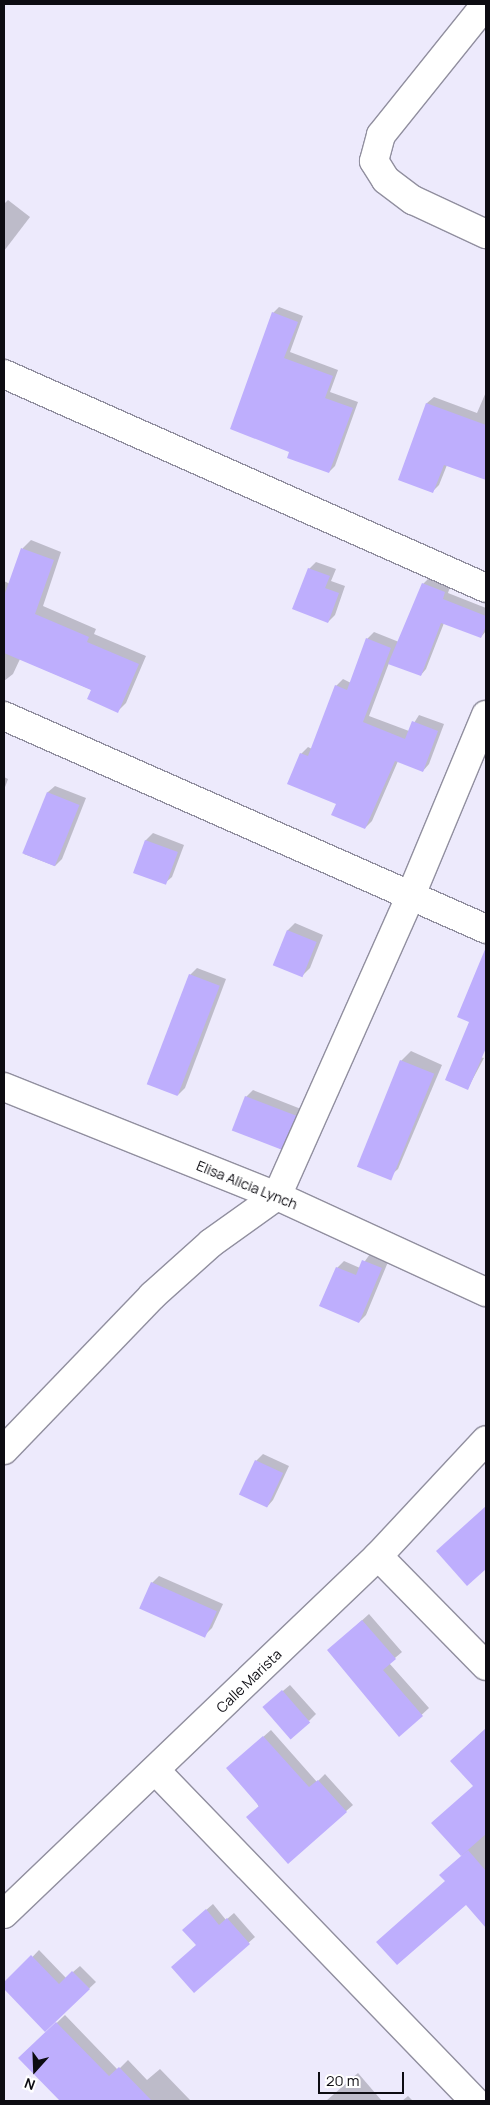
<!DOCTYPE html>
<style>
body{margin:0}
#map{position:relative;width:490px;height:2105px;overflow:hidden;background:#edeafc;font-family:Manrope,sans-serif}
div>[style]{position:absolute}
.shadow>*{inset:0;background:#0003}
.building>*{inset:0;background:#beaefd;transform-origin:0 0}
.roads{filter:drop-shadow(1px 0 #918f9f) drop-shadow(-1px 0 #918f9f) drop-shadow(0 1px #918f9f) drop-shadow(0 -1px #918f9f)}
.minor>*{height:28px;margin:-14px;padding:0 14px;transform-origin:14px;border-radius:14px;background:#fff}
span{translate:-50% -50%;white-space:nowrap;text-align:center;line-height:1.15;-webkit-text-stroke:5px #fff;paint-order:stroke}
.street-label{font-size:14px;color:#0d0c12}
.frame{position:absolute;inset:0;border:5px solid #0d0c12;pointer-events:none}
.north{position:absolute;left:10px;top:2045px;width:50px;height:50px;-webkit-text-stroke:4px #fff;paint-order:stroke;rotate:200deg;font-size:14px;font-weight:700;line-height:20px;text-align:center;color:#0d0c12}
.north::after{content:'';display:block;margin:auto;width:18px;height:22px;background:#0d0c12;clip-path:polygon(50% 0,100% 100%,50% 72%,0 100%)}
.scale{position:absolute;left:318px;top:2072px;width:86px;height:22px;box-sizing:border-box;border:2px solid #0d0c12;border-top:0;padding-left:6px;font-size:15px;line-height:18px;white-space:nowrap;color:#0d0c12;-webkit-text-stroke:4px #fff;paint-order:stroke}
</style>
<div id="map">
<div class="shadow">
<i style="clip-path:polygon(8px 200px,30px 217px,4px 251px,4px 204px)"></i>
<i style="clip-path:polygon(279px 307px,303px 316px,290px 352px,338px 370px,330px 392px,358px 402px,335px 466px,329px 472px,291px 451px,273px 313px)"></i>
<i style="clip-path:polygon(486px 392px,484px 478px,447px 465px,439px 485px,433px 491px,399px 479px,427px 403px,434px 397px,477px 413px)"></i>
<i style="clip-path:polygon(31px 540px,61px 552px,43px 606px,96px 629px,94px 634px,146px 656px,126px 703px,118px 711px,92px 690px,20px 659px,13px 674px,4px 681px,4px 581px,10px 584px,23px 548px)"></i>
<i style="clip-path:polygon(316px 562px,336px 569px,331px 581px,345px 586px,335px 615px,328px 622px,309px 569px)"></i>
<i style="clip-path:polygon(429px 578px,450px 587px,448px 593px,486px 608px,486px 631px,481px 637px,444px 623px,426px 669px,421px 675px,389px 663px,369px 716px,409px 731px,419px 715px,444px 724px,429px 764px,423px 771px,398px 761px,372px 821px,365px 828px,338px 804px,301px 754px,308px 747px,312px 749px,336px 686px,343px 679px,351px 683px,367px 639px,374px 632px,399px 642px,423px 584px)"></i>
<i style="clip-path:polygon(4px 777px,8px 779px,4px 790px)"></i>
<i style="clip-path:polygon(55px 786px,86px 798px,62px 859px,55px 866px,24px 854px,48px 792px)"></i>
<i style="clip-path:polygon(153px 833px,184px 845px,172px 877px,165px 883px,134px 872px,146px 840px)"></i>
<i style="clip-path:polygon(295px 923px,323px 935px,310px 968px,303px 975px,275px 964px,288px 930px)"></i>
<i style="clip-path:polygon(197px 968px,226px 979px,185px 1088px,178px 1095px,190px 975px)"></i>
<i style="clip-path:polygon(481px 972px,486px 974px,486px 1043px,480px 1057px,484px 1058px,468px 1088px,470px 1021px)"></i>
<i style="clip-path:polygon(411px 1051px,442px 1065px,398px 1169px,388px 1178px,401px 1061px)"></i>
<i style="clip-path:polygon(253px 1090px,301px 1109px,287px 1142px,280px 1149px,246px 1097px)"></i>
<i style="clip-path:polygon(370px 1254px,388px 1262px,366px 1315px,359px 1322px,337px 1268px,344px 1261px,360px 1268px)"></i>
<i style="clip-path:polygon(263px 1454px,289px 1466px,273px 1500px,267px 1507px,256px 1461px)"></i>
<i style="clip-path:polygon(486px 1507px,486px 1567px,468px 1584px,445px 1544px)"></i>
<i style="clip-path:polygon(159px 1576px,223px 1604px,212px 1628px,205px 1635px,152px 1583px)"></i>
<i style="clip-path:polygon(369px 1614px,402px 1652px,389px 1663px,429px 1708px,400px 1735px,336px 1644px)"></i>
<i style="clip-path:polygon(290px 1685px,316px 1714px,309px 1721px,271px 1701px)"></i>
<i style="clip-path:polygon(486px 1729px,486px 1921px,484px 1924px,446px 1881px,462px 1856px,433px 1823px,474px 1786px,460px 1752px)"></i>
<i style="clip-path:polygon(271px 1730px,317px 1782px,325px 1774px,353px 1805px,288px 1862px,235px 1762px)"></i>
<i style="clip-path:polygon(213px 1904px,226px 1920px,234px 1913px,255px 1937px,194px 1991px,197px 1945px,190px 1924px)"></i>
<i style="clip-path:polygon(39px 1950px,66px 1978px,80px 1966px,96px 1982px,45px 2030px,4px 1987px)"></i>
<i style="clip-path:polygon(65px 2015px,118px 2070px,128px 2060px,147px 2080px,160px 2069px,191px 2101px,62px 2101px,20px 2058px)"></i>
<i style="clip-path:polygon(358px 2073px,382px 2101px,326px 2101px)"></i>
<i style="clip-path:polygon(408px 2096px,413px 2101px,402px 2101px)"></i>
</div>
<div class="building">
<i style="clip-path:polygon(272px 312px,298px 322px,284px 358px,333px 376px,325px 398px,353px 408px,329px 473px,287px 458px,289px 452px,230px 429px)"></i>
<i style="clip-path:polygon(426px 403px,486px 425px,486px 480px,444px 465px,433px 493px,398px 480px)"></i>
<i style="clip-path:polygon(21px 548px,54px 560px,35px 614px,89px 637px,87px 642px,139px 664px,118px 713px,87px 699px,91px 690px,4px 653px,4px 596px)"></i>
<i style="clip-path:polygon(308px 568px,330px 576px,325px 588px,339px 593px,328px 623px,292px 609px)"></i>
<i style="clip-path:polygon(422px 583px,445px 592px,443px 599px,486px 616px,486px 626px,481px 638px,441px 623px,421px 676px,388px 664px)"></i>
<i style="clip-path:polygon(366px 638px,391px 648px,363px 722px,405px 739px,412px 721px,438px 731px,423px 772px,395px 761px,365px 829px,331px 815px,336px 804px,287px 784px,300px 753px,308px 756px,335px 685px,347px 690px)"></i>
<i style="left:47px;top:792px;width:35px;height:66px;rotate:22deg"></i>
<i style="left:145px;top:840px;width:35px;height:35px;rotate:20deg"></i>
<i style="left:287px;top:930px;width:32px;height:38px;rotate:22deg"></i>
<i style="clip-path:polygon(486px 947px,486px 1048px,468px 1090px,445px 1080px,469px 1022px,457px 1017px)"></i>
<i style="left:189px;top:974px;width:33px;height:118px;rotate:21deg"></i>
<i style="left:400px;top:1060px;width:37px;height:115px;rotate:22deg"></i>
<i style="left:245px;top:1096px;width:55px;height:37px;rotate:21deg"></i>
<i style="clip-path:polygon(362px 1260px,382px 1268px,359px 1323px,319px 1306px,336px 1267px,356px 1275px)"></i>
<i style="left:255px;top:1460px;width:31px;height:38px;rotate:25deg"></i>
<i style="clip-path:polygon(486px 1506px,486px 1569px,467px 1586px,436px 1551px)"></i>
<i style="left:151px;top:1582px;width:72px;height:29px;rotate:24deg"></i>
<i style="clip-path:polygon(362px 1620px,396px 1659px,383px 1670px,423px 1716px,399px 1737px,327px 1650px)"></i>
<i style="left:282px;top:1690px;width:43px;height:26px;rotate:49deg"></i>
<i style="clip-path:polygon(486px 1728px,486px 1834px,461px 1856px,431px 1823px,473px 1786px,450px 1761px)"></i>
<i style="clip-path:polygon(263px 1736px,309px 1787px,318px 1780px,347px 1812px,288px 1864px,246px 1817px,259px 1806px,226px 1768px)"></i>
<i style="clip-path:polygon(468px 1850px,486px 1871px,486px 1928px,466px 1905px,397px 1965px,376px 1942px,445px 1881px,439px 1875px)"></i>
<i style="clip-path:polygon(206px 1909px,219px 1925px,227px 1918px,250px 1944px,194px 1993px,171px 1967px,196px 1945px,182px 1930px)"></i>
<i style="clip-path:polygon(31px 1955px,59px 1984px,72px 1971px,90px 1989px,45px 2032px,4px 1989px,4px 1982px)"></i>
<i style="clip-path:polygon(56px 2022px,109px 2076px,119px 2067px,152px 2101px,60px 2101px,18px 2058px)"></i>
</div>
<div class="roads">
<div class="minor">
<i style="left:486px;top:4px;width:168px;rotate:128.7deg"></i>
<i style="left:381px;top:135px;width:27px;rotate:105deg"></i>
<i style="left:374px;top:161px;width:22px;rotate:58deg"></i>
<i style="left:386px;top:180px;width:34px;rotate:37deg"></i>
<i style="left:413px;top:200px;width:81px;rotate:25deg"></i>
<i style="left:4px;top:374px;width:527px;rotate:23.94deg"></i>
<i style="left:4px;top:716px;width:527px;rotate:23.84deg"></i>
<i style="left:4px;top:1087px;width:294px;rotate:21.8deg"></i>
<i style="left:277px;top:1196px;width:230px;rotate:24.7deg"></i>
<i style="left:4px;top:1450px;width:214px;rotate:-46.1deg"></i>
<i style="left:152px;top:1296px;width:79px;rotate:-41.9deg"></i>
<i style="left:211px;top:1243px;width:81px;rotate:-35.5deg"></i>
<i style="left:277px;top:1196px;width:329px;rotate:-66deg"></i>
<i style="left:411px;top:895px;width:195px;rotate:-67.4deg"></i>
<i style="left:378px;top:1556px;width:154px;rotate:45.5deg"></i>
<i style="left:156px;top:1771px;width:459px;rotate:46deg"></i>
<i style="left:4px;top:1914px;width:518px;rotate:-43.75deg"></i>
<i style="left:378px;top:1556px;width:158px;rotate:-47deg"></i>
</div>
</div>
<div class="street-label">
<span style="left:247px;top:1185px;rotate:22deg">Elisa Alicia Lynch</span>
<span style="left:249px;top:1681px;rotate:-44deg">Calle Marista</span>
</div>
<div class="frame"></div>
<div class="north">N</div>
<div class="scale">20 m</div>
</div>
